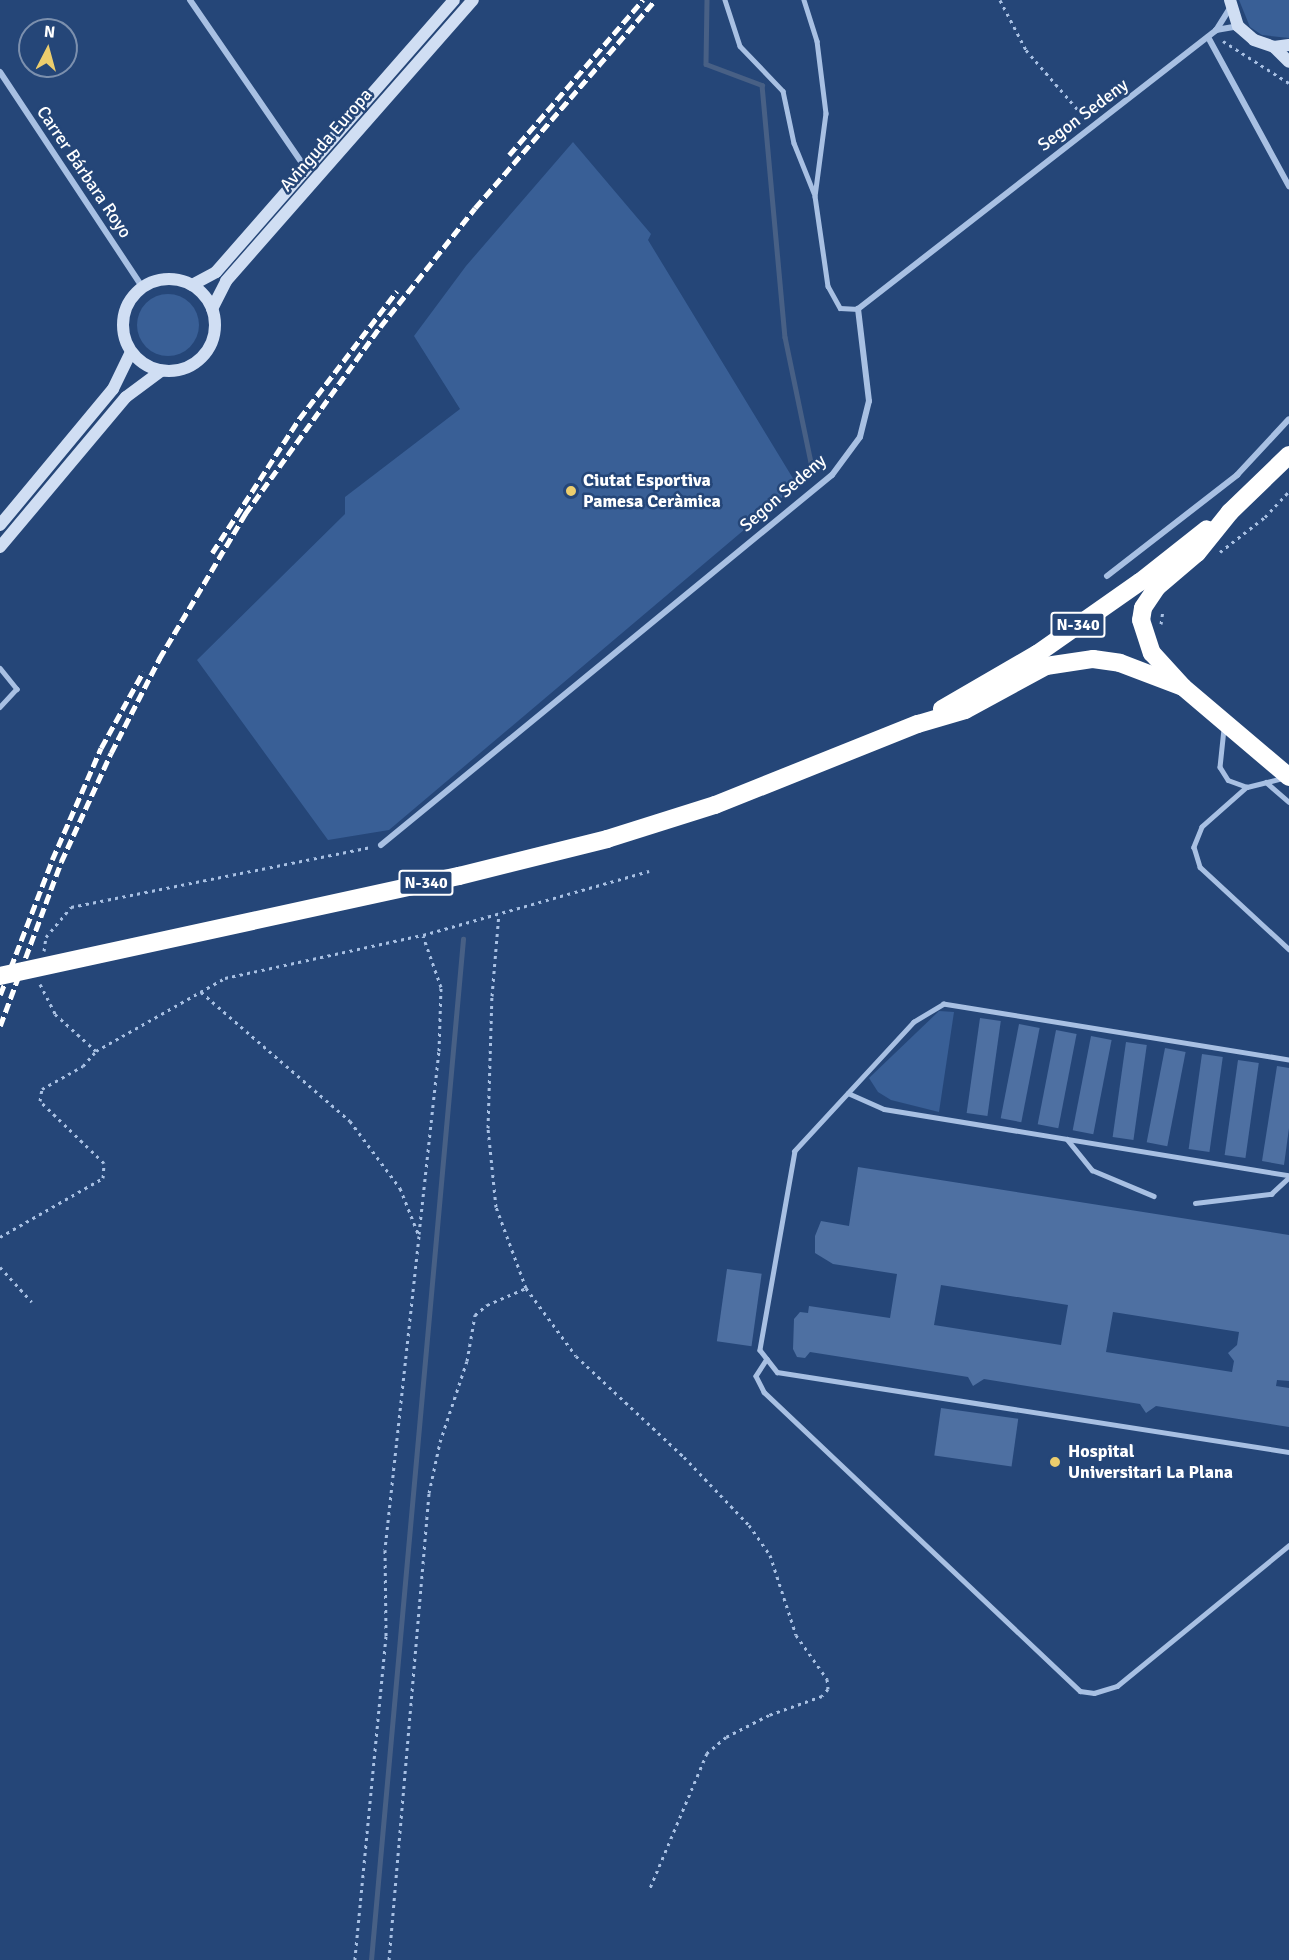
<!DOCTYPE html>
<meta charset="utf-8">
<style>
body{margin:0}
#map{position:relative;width:1289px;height:1960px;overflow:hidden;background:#254678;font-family:Signika,sans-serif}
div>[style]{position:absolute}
.green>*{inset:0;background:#395f96}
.round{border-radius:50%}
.stream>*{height:4.5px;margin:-2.25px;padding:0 2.25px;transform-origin:2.25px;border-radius:2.25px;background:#486085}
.building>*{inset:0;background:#4e70a2;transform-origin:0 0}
.path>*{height:3px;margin-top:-1.5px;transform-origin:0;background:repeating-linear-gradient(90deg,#a8c0e3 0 3px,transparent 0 7.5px)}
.lane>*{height:4.5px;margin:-2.25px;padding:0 2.25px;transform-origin:2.25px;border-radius:2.25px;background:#a8c0e3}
.street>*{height:6px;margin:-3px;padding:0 3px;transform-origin:3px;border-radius:3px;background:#a8c0e3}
.secondary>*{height:12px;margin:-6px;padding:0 6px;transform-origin:6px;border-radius:6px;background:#d0def3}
.secondary>.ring{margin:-6px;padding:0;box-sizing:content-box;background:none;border:12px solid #d0def3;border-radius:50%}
.highway>*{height:18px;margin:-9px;padding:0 9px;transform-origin:9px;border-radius:9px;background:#fff}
.rail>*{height:4.5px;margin-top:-2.25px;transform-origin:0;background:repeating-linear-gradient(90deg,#fff 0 10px,transparent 0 14.5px)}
.dots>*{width:16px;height:16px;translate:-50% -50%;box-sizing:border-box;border:3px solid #254678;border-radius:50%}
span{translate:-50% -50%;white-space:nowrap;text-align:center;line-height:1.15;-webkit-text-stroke:5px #254678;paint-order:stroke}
.shield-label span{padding:2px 4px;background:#254678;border:2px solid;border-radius:4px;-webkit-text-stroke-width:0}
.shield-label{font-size:16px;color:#fff;font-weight:700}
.street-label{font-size:18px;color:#fff}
.poi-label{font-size:18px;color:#fff;font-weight:700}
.left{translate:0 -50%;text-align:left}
.north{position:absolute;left:18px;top:18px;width:60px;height:60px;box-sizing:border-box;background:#254678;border:2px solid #7c90ae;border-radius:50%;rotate:6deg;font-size:16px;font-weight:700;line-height:24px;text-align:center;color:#fff}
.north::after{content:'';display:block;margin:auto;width:21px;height:27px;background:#eccd6d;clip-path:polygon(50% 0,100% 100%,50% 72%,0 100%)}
</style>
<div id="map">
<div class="green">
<i style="clip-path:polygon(1239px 0,1289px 0,1289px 38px,1262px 35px,1250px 27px)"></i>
<i style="clip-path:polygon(573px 142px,651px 234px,648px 240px,797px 485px,389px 830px,328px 840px,197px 660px,345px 514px,345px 497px,460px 409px,414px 336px,466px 266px)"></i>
<i class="round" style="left:137px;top:294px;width:62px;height:62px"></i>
<i style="clip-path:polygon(939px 1011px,954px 1012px,939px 1112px,891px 1100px,878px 1092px,869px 1078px)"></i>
</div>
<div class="stream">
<i style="left:707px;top:0;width:64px;rotate:90.9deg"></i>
<i style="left:706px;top:64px;width:60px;rotate:20.6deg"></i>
<i style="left:762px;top:85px;width:253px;rotate:84.8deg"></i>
<i style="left:785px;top:337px;width:129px;rotate:78.3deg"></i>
<i style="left:371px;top:1960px;width:1025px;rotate:-84.85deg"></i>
</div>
<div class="building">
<i style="left:980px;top:1018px;width:21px;height:96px;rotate:8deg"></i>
<i style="left:1019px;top:1024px;width:21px;height:96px;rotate:11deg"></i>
<i style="left:1056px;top:1030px;width:21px;height:96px;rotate:11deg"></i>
<i style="left:1091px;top:1036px;width:21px;height:96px;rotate:11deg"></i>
<i style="left:1126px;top:1042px;width:21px;height:96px;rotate:8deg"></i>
<i style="left:1165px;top:1048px;width:21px;height:96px;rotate:11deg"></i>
<i style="left:1202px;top:1054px;width:21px;height:96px;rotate:8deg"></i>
<i style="left:1238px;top:1060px;width:21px;height:96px;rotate:8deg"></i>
<i style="clip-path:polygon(1277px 1066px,1289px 1068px,1289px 1128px,1284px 1165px,1262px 1161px)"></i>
<i style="clip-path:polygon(evenodd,858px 1167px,1289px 1235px,1289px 1381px,1277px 1380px,1276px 1386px,1289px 1388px,1289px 1427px,1156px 1406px,1146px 1413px,1140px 1404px,984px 1379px,973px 1386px,968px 1377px,810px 1352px,805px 1358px,797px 1357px,793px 1349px,794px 1319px,800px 1312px,808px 1313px,809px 1306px,890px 1318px,897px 1274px,833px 1264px,815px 1253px,815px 1236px,821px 1221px,849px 1226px,858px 1167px,941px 1285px,1068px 1305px,1061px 1345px,934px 1325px,941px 1285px,858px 1167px,1113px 1312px,1239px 1332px,1237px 1345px,1228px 1353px,1234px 1361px,1232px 1372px,1106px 1352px,1113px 1312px)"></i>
<i style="left:727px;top:1269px;width:35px;height:73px;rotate:8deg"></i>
<i style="left:941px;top:1408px;width:78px;height:48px;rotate:8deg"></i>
</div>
<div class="path">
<i style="left:1000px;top:0;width:56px;rotate:62.5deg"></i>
<i style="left:1026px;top:50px;width:91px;rotate:49deg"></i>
<i style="left:1223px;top:41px;width:78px;rotate:32.5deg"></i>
<i style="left:1220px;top:552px;width:57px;rotate:-37.9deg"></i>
<i style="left:1265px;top:517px;width:35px;rotate:-47deg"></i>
<i style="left:1161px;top:624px;width:14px;rotate:-82deg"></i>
<i style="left:44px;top:951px;width:14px;rotate:-82deg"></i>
<i style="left:46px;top:937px;width:39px;rotate:-50deg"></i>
<i style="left:71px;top:907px;width:306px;rotate:-11.3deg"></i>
<i style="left:40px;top:984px;width:34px;rotate:63deg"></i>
<i style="left:55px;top:1014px;width:55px;rotate:42.1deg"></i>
<i style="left:96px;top:1051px;width:148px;rotate:-29.5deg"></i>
<i style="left:225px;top:978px;width:203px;rotate:-12.3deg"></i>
<i style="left:423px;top:935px;width:235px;rotate:-15.8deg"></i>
<i style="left:201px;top:992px;width:197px;rotate:40.9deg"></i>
<i style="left:350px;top:1121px;width:84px;rotate:53.3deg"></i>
<i style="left:400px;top:1188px;width:52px;rotate:68.4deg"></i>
<i style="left:419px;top:1236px;width:316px;rotate:96.2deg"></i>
<i style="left:385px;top:1550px;width:86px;rotate:89.3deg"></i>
<i style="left:386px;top:1636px;width:325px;rotate:95.5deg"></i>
<i style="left:419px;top:1234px;width:184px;rotate:-83.8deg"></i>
<i style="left:439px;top:1051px;width:64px;rotate:-88.2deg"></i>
<i style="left:441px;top:987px;width:54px;rotate:-109.4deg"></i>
<i style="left:0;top:1237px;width:119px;rotate:-29.8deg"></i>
<i style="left:103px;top:1178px;width:15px;rotate:-86deg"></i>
<i style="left:104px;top:1163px;width:89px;rotate:-135.9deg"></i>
<i style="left:40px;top:1101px;width:12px;rotate:-81deg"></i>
<i style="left:42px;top:1089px;width:47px;rotate:-29.3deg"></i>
<i style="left:83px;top:1066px;width:20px;rotate:-49deg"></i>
<i style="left:0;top:1267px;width:47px;rotate:47.6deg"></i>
<i style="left:526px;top:1288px;width:84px;rotate:53.7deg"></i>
<i style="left:576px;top:1356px;width:148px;rotate:43.1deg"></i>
<i style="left:684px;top:1457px;width:94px;rotate:46.3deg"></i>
<i style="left:749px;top:1525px;width:37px;rotate:55deg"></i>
<i style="left:770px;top:1555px;width:84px;rotate:72deg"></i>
<i style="left:796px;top:1635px;width:54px;rotate:54.8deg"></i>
<i style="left:827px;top:1679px;width:10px;rotate:84deg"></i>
<i style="left:828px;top:1689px;width:9px;rotate:131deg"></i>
<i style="left:822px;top:1696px;width:56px;rotate:160.3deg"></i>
<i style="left:769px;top:1715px;width:48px;rotate:152.9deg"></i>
<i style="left:726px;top:1737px;width:25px;rotate:140deg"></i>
<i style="left:707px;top:1753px;width:149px;rotate:112.9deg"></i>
<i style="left:389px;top:1960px;width:469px;rotate:-85.1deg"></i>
<i style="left:429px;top:1493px;width:52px;rotate:-77.8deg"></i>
<i style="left:440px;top:1442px;width:85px;rotate:-71.6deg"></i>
<i style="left:467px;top:1361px;width:47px;rotate:-80.1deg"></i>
<i style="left:475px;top:1315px;width:16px;rotate:-40deg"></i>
<i style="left:487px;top:1305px;width:43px;rotate:-23.6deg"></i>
<i style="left:526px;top:1288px;width:86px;rotate:-110.3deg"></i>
<i style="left:496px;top:1207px;width:79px;rotate:-95.8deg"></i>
<i style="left:488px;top:1128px;width:132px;rotate:-88.3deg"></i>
<i style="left:492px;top:996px;width:83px;rotate:-85.2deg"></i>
</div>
<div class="lane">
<i style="left:725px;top:0;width:48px;rotate:71.9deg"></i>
<i style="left:740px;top:46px;width:62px;rotate:46.3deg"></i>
<i style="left:783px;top:91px;width:53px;rotate:78.1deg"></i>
<i style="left:794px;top:143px;width:54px;rotate:68.2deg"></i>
<i style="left:804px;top:0;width:43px;rotate:72.4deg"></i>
<i style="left:817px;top:41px;width:73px;rotate:82.9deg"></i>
<i style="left:826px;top:113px;width:84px;rotate:97.5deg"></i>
<i style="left:815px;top:196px;width:91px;rotate:81.8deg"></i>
<i style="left:828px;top:286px;width:25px;rotate:61deg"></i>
<i style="left:840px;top:308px;width:18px;rotate:3deg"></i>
<i style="left:0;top:668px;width:27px;rotate:51deg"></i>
<i style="left:17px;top:689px;width:25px;rotate:133deg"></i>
<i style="left:1224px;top:729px;width:38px;rotate:96deg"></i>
<i style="left:1220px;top:767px;width:15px;rotate:58deg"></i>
<i style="left:1228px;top:780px;width:20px;rotate:20deg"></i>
<i style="left:1247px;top:787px;width:37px;rotate:-14deg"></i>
<i style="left:1266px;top:782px;width:30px;rotate:41deg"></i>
<i style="left:1247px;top:787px;width:60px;rotate:138.4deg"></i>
<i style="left:1202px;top:827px;width:22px;rotate:112deg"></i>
<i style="left:1194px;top:847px;width:21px;rotate:73deg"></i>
<i style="left:1200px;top:867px;width:121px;rotate:42.7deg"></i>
<i style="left:1289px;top:1060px;width:350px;rotate:-170.8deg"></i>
<i style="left:944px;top:1004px;width:35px;rotate:149deg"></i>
<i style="left:914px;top:1022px;width:176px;rotate:132.7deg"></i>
<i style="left:795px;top:1151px;width:202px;rotate:100deg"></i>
<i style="left:760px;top:1350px;width:28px;rotate:52deg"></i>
<i style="left:777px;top:1372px;width:518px;rotate:8.88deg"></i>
<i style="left:848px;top:1093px;width:39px;rotate:24deg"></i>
<i style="left:884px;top:1109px;width:410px;rotate:9.3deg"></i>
<i style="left:1067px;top:1139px;width:40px;rotate:51deg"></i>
<i style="left:1092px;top:1170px;width:67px;rotate:22.8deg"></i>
<i style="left:1195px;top:1203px;width:77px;rotate:-6.8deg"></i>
<i style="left:1271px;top:1194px;width:25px;rotate:-43deg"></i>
<i style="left:767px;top:1359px;width:20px;rotate:123deg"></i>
<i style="left:756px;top:1376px;width:18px;rotate:63deg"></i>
<i style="left:764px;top:1392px;width:435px;rotate:43.4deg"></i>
<i style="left:1080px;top:1691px;width:14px;rotate:8deg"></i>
<i style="left:1094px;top:1693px;width:24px;rotate:-17deg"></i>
<i style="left:1117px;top:1686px;width:222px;rotate:-39.3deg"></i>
</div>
<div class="street">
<i style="left:190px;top:0;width:205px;rotate:55.5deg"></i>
<i style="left:1230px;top:8px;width:26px;rotate:122deg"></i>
<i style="left:1216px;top:30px;width:22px;rotate:-10deg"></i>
<i style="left:1208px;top:37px;width:170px;rotate:61.5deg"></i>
<i style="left:0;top:72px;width:259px;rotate:56.5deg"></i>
<i style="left:1107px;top:576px;width:165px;rotate:-37.8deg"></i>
<i style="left:1237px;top:475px;width:76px;rotate:-47.1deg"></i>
<i style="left:381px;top:845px;width:583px;rotate:-39.37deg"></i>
<i style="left:832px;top:475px;width:47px;rotate:-53.6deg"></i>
<i style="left:860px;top:437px;width:37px;rotate:-76deg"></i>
<i style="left:869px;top:401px;width:93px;rotate:-96.8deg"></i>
<i style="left:858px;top:309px;width:454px;rotate:-37.9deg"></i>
</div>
<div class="secondary">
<i style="left:1230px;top:0;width:27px;rotate:73deg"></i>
<i style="left:1238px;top:26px;width:21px;rotate:41deg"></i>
<i style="left:1254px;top:40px;width:21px;rotate:19deg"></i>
<i style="left:1274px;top:47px;width:15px;rotate:-8deg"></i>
<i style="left:1274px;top:47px;width:21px;rotate:45deg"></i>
<i class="ring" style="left:123px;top:279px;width:80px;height:80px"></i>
<i style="left:192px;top:285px;width:27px;rotate:-28deg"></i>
<i style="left:216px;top:272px;width:361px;rotate:-48.8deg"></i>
<i style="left:212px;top:309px;width:31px;rotate:-63deg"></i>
<i style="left:226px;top:281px;width:374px;rotate:-48.7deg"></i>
<i style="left:0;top:525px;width:177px;rotate:-50.3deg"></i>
<i style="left:113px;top:389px;width:41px;rotate:-64.1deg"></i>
<i style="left:0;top:547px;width:196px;rotate:-50deg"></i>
<i style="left:126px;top:397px;width:44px;rotate:-36.6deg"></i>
</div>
<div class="highway">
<i style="left:1289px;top:455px;width:82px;rotate:136deg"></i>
<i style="left:1230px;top:512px;width:53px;rotate:128.8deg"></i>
<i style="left:1197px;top:553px;width:52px;rotate:139.6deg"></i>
<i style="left:1157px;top:587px;width:25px;rotate:124deg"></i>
<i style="left:1143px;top:608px;width:12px;rotate:99deg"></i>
<i style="left:1141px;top:620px;width:35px;rotate:72deg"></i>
<i style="left:1152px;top:653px;width:46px;rotate:47.6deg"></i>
<i style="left:1183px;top:687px;width:139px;rotate:40.3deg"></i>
<i style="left:942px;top:709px;width:110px;rotate:-30.1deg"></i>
<i style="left:1037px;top:654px;width:126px;rotate:-35deg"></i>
<i style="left:1140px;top:582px;width:85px;rotate:-38.3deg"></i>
<i style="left:0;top:976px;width:470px;rotate:-12.3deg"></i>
<i style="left:459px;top:876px;width:153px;rotate:-14deg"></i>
<i style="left:607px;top:839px;width:113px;rotate:-17.5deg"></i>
<i style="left:715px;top:805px;width:219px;rotate:-21.8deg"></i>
<i style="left:918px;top:724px;width:49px;rotate:-16.6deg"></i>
<i style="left:965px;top:710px;width:92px;rotate:-28.5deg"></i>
<i style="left:1046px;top:666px;width:48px;rotate:-8.5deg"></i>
<i style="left:1093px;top:659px;width:27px;rotate:8deg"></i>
<i style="left:1120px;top:663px;width:67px;rotate:20.9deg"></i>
</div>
<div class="rail">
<i style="left:509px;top:155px;width:205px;rotate:-49.2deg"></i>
<i style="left:212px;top:553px;width:160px;rotate:-57deg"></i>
<i style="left:299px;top:419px;width:161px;rotate:-52.6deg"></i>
<i style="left:0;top:995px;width:145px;rotate:-68.9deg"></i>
<i style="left:52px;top:860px;width:122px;rotate:-66.4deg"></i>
<i style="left:101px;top:748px;width:87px;rotate:-61.1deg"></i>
<i style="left:0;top:1026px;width:175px;rotate:-69.6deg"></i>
<i style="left:61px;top:862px;width:120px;rotate:-65.4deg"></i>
<i style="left:111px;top:753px;width:106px;rotate:-62.9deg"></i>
<i style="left:159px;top:659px;width:169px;rotate:-59.3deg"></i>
<i style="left:245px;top:514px;width:231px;rotate:-54.2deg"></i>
<i style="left:380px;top:327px;width:152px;rotate:-51.4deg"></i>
<i style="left:475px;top:208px;width:275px;rotate:-49.1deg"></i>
</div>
<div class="dots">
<i style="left:571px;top:491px;background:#eccd6d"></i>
<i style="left:1055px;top:1462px;background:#eccd6d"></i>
</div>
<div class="shield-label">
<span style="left:1078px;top:625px">N-340</span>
<span style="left:426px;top:883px">N-340</span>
</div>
<div class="street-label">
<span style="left:1083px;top:115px;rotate:-37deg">Segon Sedeny</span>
<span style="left:326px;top:140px;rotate:-49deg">Avinguda Europa</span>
<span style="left:84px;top:172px;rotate:56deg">Carrer Bárbara Royo</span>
<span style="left:783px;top:493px;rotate:-41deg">Segon Sedeny</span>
</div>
<div class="poi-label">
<span class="left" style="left:583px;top:491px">Ciutat Esportiva<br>Pamesa Ceràmica</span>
<span class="left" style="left:1068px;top:1462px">Hospital<br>Universitari La Plana</span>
</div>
<div class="north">N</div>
</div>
